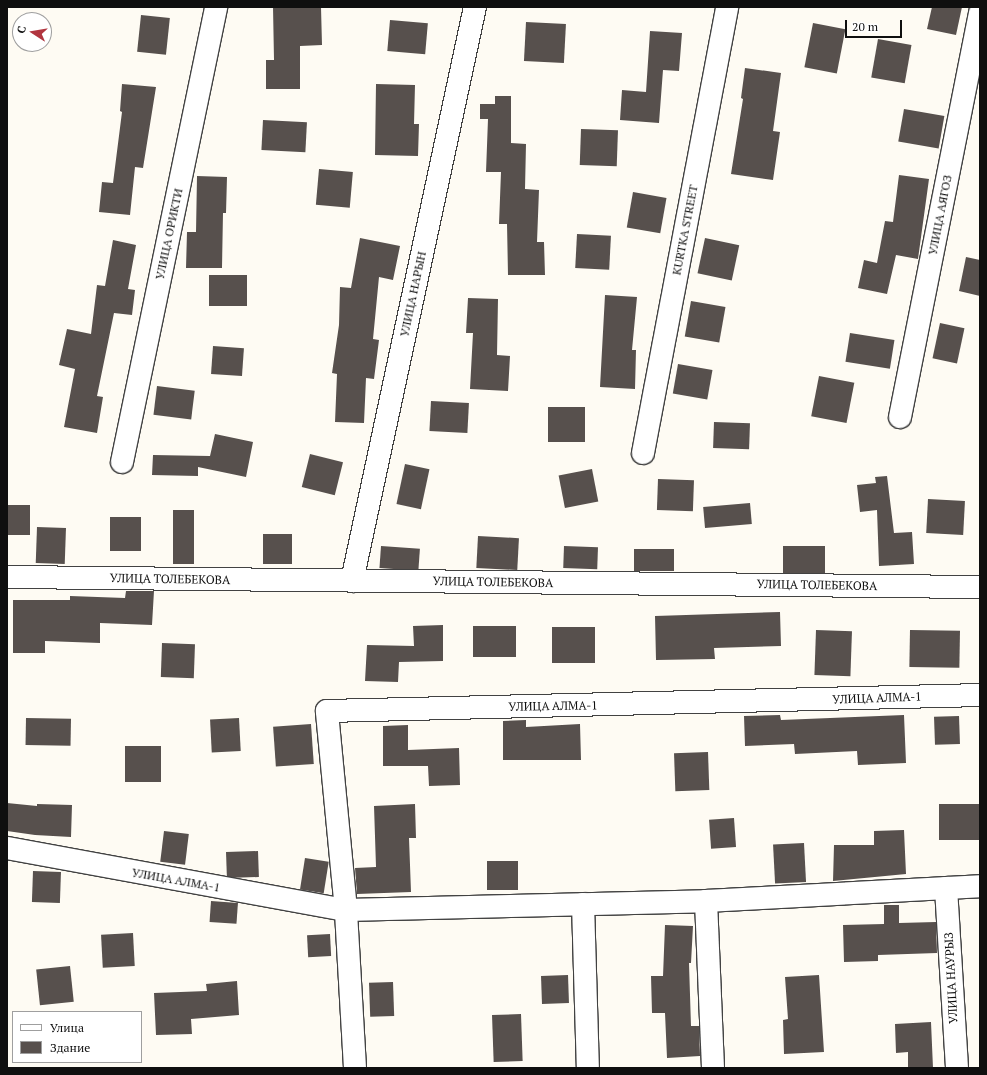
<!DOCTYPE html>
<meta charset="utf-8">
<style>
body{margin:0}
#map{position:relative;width:987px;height:1075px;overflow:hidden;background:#fefbf3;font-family:"PT Serif",serif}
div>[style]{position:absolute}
.building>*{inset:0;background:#57504d;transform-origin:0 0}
.roads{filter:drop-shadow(1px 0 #424242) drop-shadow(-1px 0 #424242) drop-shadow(0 1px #424242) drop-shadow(0 -1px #424242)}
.minor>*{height:22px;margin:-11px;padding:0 11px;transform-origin:11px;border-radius:11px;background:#fff}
span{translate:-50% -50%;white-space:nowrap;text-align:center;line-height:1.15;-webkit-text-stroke:4px #fff;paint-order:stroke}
.street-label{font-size:12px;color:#0f0f0f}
.frame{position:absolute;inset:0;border:8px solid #0f0f0f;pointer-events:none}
.legend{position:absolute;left:12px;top:1011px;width:130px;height:52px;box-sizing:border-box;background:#fff;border:1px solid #9f9f9f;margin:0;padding:5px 7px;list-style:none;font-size:12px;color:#0f0f0f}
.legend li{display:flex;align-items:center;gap:8px;height:20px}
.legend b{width:20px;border:1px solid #9f9f9f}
.north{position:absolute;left:12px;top:12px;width:40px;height:40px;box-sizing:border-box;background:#fff;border:1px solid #9f9f9f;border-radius:50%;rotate:282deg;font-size:11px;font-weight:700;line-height:16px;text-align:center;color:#0f0f0f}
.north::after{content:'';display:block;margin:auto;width:14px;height:18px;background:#b1353f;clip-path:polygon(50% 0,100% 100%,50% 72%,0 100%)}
.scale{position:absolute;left:845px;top:20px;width:57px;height:18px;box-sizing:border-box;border:2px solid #0f0f0f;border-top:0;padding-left:5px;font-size:12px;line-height:14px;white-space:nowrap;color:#0f0f0f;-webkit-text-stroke:3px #fff;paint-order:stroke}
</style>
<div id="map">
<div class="building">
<i style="clip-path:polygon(273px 7px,321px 7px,322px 45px,300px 46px,300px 89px,266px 89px,266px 60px,274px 60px)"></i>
<i style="clip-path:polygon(932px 7px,962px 7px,956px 35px,927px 29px)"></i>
<i style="left:141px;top:15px;width:29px;height:37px;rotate:6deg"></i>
<i style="left:390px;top:20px;width:38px;height:31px;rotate:5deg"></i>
<i style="left:526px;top:22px;width:40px;height:39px;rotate:3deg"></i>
<i style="left:813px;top:23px;width:33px;height:45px;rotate:11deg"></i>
<i style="clip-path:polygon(650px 31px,682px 33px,679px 71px,663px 70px,659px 123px,620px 120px,622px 90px,646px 92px)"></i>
<i style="left:878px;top:39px;width:34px;height:39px;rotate:10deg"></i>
<i style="clip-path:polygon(745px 68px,781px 73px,773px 131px,780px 132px,773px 180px,731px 174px,743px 99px,741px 98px)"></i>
<i style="clip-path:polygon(122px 84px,156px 87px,143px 168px,135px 167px,130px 215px,99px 212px,102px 182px,113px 183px,122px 112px,120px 111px)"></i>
<i style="clip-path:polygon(376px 84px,415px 85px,414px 124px,419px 124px,418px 156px,375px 155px)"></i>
<i style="clip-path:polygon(495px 96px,511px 96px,511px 143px,526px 144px,525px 189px,539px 190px,537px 242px,544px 242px,545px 275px,508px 275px,507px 224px,499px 224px,501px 172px,486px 172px,488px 119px,480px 119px,480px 104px,495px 104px)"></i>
<i style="left:904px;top:109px;width:41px;height:33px;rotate:10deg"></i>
<i style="left:263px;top:120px;width:44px;height:30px;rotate:3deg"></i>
<i style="left:581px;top:129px;width:37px;height:36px;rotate:2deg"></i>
<i style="left:319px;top:169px;width:34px;height:36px;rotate:5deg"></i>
<i style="clip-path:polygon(899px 175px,929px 179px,918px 259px,896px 255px,887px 294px,858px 288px,864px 260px,877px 263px,885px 221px,893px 222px)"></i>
<i style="clip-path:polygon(197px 176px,227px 177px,226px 213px,223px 213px,222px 268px,186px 268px,187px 232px,196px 232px)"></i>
<i style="left:633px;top:192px;width:34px;height:36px;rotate:10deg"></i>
<i style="left:577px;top:234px;width:34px;height:34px;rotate:3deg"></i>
<i style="clip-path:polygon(360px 238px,400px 246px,393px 280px,379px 277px,373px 339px,379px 340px,374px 379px,366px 378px,364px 423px,335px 422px,337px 374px,332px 373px,339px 325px,340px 287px,351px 288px)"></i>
<i style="left:705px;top:238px;width:35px;height:36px;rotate:12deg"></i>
<i style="clip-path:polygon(113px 240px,136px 245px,128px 289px,135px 290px,132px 315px,114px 313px,97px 396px,103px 397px,97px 433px,64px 427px,75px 369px,59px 365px,67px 329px,91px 334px,97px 285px,105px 286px)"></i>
<i style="clip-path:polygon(966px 257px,980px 260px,980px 296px,959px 291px)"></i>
<i style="left:209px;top:275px;width:38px;height:31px"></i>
<i style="clip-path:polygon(605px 295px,637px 297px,632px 350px,636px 350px,635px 389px,600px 387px)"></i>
<i style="clip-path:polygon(468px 298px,498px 299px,497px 355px,510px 356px,508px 391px,470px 389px,473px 333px,466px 333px)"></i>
<i style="left:691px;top:301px;width:35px;height:36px;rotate:10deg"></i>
<i style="left:940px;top:323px;width:25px;height:36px;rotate:12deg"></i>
<i style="left:850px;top:333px;width:45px;height:29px;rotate:9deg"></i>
<i style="left:213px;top:346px;width:31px;height:28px;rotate:4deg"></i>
<i style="left:678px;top:364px;width:35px;height:30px;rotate:10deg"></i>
<i style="left:819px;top:376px;width:36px;height:41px;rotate:11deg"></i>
<i style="left:157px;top:386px;width:38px;height:29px;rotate:7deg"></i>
<i style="left:431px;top:401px;width:38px;height:30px;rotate:3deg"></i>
<i style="left:548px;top:407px;width:37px;height:35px"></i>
<i style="left:714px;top:422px;width:36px;height:26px;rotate:2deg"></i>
<i style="clip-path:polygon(215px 434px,253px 442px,246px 477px,198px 467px,198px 476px,152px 475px,153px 455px,210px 456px)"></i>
<i style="left:310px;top:454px;width:34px;height:34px;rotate:14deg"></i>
<i style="left:405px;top:464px;width:25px;height:41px;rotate:12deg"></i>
<i style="left:592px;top:469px;width:33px;height:34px;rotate:79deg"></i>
<i style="clip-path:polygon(887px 476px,894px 533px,912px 532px,914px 564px,879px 566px,877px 510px,860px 512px,857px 485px,876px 483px,875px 477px)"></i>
<i style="left:658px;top:479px;width:36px;height:31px;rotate:2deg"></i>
<i style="left:928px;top:499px;width:37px;height:34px;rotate:3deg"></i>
<i style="left:750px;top:503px;width:21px;height:47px;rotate:85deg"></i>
<i style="left:7px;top:505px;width:23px;height:30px"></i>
<i style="left:173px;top:510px;width:21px;height:54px"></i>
<i style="left:110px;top:517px;width:31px;height:34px"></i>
<i style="left:37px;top:527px;width:29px;height:36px;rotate:2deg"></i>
<i style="left:263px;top:534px;width:29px;height:30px"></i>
<i style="left:478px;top:536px;width:41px;height:32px;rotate:3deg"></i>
<i style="left:381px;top:546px;width:39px;height:22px;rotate:4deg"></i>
<i style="left:564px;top:546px;width:34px;height:22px;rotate:2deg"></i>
<i style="left:825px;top:546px;width:27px;height:42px;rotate:90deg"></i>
<i style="left:634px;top:549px;width:40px;height:22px"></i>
<i style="clip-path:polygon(126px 591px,154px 591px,152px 625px,100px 623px,100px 643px,45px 641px,45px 653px,13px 653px,13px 600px,70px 600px,70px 596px,125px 598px)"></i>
<i style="clip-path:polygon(780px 612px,781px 646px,714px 648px,715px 659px,656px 660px,655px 616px)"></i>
<i style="clip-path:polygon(443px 625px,443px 661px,399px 662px,398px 682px,365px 681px,367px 645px,414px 646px,413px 626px)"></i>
<i style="left:516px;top:626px;width:31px;height:43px;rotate:90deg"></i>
<i style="left:552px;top:627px;width:43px;height:36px"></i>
<i style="left:816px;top:630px;width:36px;height:45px;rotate:2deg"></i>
<i style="left:910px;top:630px;width:50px;height:37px;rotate:1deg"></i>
<i style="left:162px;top:643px;width:33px;height:34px;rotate:2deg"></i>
<i style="clip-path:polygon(780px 715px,781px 720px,904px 715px,906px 763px,858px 765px,857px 751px,795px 754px,794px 744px,745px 746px,744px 716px)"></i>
<i style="left:959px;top:716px;width:28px;height:25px;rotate:88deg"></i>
<i style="left:26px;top:718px;width:45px;height:27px;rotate:1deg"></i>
<i style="left:239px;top:718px;width:33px;height:29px;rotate:87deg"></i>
<i style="clip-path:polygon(526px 720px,526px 727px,580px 724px,581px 760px,503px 760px,503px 721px)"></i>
<i style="left:311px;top:724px;width:40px;height:38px;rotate:86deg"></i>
<i style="clip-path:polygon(408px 725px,408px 750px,459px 748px,460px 785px,429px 786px,428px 766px,383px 766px,383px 726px)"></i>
<i style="left:125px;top:746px;width:36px;height:36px"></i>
<i style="left:708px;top:752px;width:38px;height:34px;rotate:88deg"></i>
<i style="clip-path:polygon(7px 803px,37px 806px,37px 804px,72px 805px,71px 837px,35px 835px,7px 831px)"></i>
<i style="clip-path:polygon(415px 804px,416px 838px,409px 838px,411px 892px,357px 894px,355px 868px,376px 867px,374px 806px)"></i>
<i style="left:980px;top:804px;width:36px;height:41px;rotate:90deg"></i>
<i style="left:734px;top:818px;width:29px;height:25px;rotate:86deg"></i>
<i style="clip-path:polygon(904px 830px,906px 874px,833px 881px,834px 845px,874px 845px,874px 831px)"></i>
<i style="left:164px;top:831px;width:25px;height:31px;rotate:7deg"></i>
<i style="left:804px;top:843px;width:39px;height:31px;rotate:87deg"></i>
<i style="left:258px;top:851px;width:26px;height:32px;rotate:88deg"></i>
<i style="left:305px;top:858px;width:24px;height:32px;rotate:9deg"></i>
<i style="left:487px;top:861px;width:31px;height:29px"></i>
<i style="left:33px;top:871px;width:28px;height:31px;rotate:2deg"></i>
<i style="left:211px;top:901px;width:27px;height:21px;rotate:4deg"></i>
<i style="clip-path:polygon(884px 905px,899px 905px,899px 923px,936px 922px,937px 953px,878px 955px,878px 961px,844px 962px,843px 925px,884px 924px)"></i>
<i style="clip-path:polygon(665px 925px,693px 926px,691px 963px,689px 963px,691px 1026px,699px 1026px,700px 1056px,667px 1058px,665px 1013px,652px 1013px,651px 976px,663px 976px)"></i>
<i style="left:133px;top:933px;width:33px;height:32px;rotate:87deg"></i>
<i style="left:330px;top:934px;width:22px;height:23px;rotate:87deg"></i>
<i style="left:70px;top:966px;width:36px;height:34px;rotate:84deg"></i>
<i style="left:568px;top:975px;width:28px;height:27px;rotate:88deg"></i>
<i style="clip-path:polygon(819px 975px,824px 1052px,784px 1054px,783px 1020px,788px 1019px,785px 977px)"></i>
<i style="clip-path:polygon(237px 981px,239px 1015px,191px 1019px,192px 1034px,156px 1035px,154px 993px,207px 991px,206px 984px)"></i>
<i style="left:393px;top:982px;width:34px;height:24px;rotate:88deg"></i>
<i style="left:521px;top:1014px;width:47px;height:29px;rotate:88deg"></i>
<i style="clip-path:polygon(931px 1022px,933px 1068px,908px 1068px,908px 1052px,896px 1053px,895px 1024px)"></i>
</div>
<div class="roads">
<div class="minor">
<i style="left:900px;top:417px;width:412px;rotate:-78.8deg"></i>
<i style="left:643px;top:453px;width:454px;rotate:-79.3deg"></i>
<i style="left:122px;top:462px;width:465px;rotate:-78.3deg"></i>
<i style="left:7px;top:577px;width:973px;rotate:0.59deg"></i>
<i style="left:352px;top:581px;width:587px;rotate:-77.91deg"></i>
<i style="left:7px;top:848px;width:345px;rotate:10.4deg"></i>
<i style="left:346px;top:910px;width:360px;rotate:-1.4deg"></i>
<i style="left:706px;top:901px;width:274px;rotate:-3.1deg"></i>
<i style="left:946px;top:888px;width:180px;rotate:86.5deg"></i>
<i style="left:706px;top:901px;width:167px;rotate:87.6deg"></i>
<i style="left:583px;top:904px;width:164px;rotate:88.3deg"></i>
<i style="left:355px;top:1068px;width:158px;rotate:-93.3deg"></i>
<i style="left:346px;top:910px;width:200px;rotate:-95.5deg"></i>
<i style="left:327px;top:711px;width:653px;rotate:-1.4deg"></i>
</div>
</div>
<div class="street-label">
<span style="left:940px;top:215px;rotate:-79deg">УЛИЦА АЯГОЗ</span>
<span style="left:685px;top:230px;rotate:-79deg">KURTKA STREET</span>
<span style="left:169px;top:234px;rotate:-78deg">УЛИЦА ОРИКТИ</span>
<span style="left:413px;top:294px;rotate:-78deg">УЛИЦА НАРЫН</span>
<span style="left:170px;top:579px;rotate:1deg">УЛИЦА ТОЛЕБЕКОВА</span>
<span style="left:493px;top:582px;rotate:1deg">УЛИЦА ТОЛЕБЕКОВА</span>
<span style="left:817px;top:585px;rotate:1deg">УЛИЦА ТОЛЕБЕКОВА</span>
<span style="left:877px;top:698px;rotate:-2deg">УЛИЦА АЛМА-1</span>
<span style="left:553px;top:706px;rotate:-1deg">УЛИЦА АЛМА-1</span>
<span style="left:176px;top:880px;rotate:10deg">УЛИЦА АЛМА-1</span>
<span style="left:951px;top:978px;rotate:-93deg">УЛИЦА НАУРЫЗ</span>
</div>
<div class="frame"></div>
<ul class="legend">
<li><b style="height:5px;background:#fff"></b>Улица</li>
<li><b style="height:11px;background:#57504d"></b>Здание</li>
</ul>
<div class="north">С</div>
<div class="scale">20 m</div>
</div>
